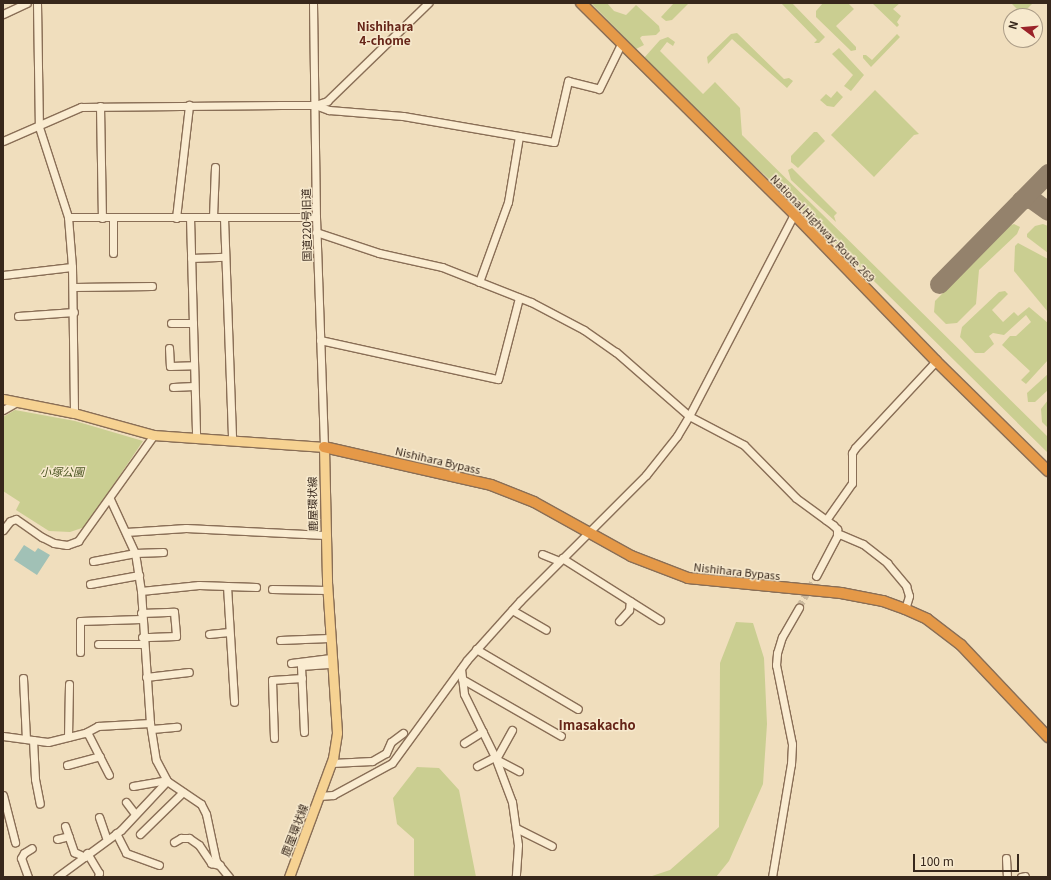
<!DOCTYPE html>
<meta charset="utf-8">
<style>
body{margin:0}
#map{position:relative;width:1051px;height:880px;overflow:hidden;background:#f0debd;font-family:Georgia,"Noto Sans JP",serif}
div>[style]{position:absolute}
.green>*{inset:0;background:#cace91}
.water>*{inset:0;background:#a1c1b6}
.taxiway>*{height:19px;margin:-9.5px;padding:0 9.5px;transform-origin:9.5px;border-radius:9.5px;background:#94826c}
.minor-tunnel>*{height:7px;margin-top:-3.5px;transform-origin:0;background:repeating-linear-gradient(90deg,#cbb99d 0 7px,transparent 0 10.5px)}
.roads{filter:drop-shadow(1px 0 #896e56) drop-shadow(-1px 0 #896e56) drop-shadow(0 1px #896e56) drop-shadow(0 -1px #896e56)}
.minor>*{height:7px;margin:-3.5px;padding:0 3.5px;transform-origin:3.5px;border-radius:3.5px;background:#faecd1}
.major>*{height:9px;margin:-4.5px;padding:0 4.5px;transform-origin:4.5px;border-radius:4.5px;background:#f6d292}
.highway>*{height:10px;margin:-5px;padding:0 5px;transform-origin:5px;border-radius:5px;background:#e59948}
span{translate:-50% -50%;white-space:nowrap;text-align:center;line-height:1.15;-webkit-text-stroke:3px #f7e9cd;paint-order:stroke}
.street-label{font-size:11px;color:#37271b}
.park-label{font-size:11px;color:#4a5521;font-style:italic}
.neighbourhood-label{font-size:12px;color:#662518;font-weight:700}
.quarter-label{font-size:13px;color:#662518;font-weight:700}
.frame{position:absolute;inset:0;border:4px solid #37271b;pointer-events:none}
.north{position:absolute;left:1003px;top:8px;width:40px;height:40px;box-sizing:border-box;background:#f7e9cd;border:1px solid #aa9b86;border-radius:50%;rotate:286deg;font-size:11px;font-weight:700;line-height:16px;text-align:center;color:#37271b}
.north::after{content:'';display:block;margin:auto;width:14px;height:18px;background:#9b2329;clip-path:polygon(50% 0,100% 100%,50% 72%,0 100%)}
.scale{position:absolute;left:913px;top:854px;width:106px;height:18px;box-sizing:border-box;border:2px solid #37271b;border-top:0;padding-left:5px;font-size:12px;line-height:14px;white-space:nowrap;color:#37271b;-webkit-text-stroke:3px #f7e9cd;paint-order:stroke}
</style>
<div id="map">
<div class="green">
<i style="clip-path:polygon(591px 3px,607px 3px,614px 11px,626px 15px,636px 5px,659px 26px,660px 31px,656px 35px,642px 36px,640px 38px,644px 45px,636px 49px)"></i>
<i style="clip-path:polygon(674px 3px,689px 3px,672px 20px,666px 21px,661px 17px)"></i>
<i style="clip-path:polygon(781px 3px,792px 3px,825px 37px,819px 43px,814px 43px,817px 40px)"></i>
<i style="clip-path:polygon(823px 3px,848px 3px,854px 9px,836px 26px,856px 47px,856px 50px,851px 51px,816px 17px,816px 11px)"></i>
<i style="clip-path:polygon(872px 3px,900px 3px,893px 9px,901px 16px,897px 22px,899px 25px,897px 27px)"></i>
<i style="clip-path:polygon(1011px 3px,1033px 3px,1022px 14px)"></i>
<i style="clip-path:polygon(737px 33px,784px 79px,789px 78px,793px 81px,787px 88px,732px 39px,708px 64px,707px 57px,731px 34px)"></i>
<i style="clip-path:polygon(897px 34px,900px 37px,871px 67px,863px 58px,863px 55px,866px 55px,872px 60px)"></i>
<i style="clip-path:polygon(668px 37px,675px 42px,673px 46px,667px 42px,660px 51px,703px 94px,715px 82px,740px 108px,742px 135px,1048px 437px,1048px 453px,793px 201px,686px 103px,644px 58px,660px 40px)"></i>
<i style="clip-path:polygon(839px 48px,864px 75px,851px 91px,844px 86px,853px 75px,832px 54px)"></i>
<i style="clip-path:polygon(875px 90px,919px 134px,914px 135px,874px 177px,831px 135px)"></i>
<i style="clip-path:polygon(837px 91px,843px 97px,834px 107px,827px 106px,820px 100px,826px 94px,831px 98px)"></i>
<i style="clip-path:polygon(814px 132px,817px 132px,825px 141px,798px 168px,791px 162px,791px 156px)"></i>
<i style="clip-path:polygon(792px 168px,837px 213px,834px 216px,836px 222px,791px 180px,788px 170px)"></i>
<i style="clip-path:polygon(1014px 224px,1020px 227px,1017px 234px,979px 270px,976px 304px,957px 323px,946px 324px,934px 312px,935px 301px,1009px 226px)"></i>
<i style="clip-path:polygon(1043px 224px,1048px 226px,1048px 253px,1027px 237px,1027px 234px,1035px 226px)"></i>
<i style="clip-path:polygon(1018px 243px,1048px 259px,1048px 312px,1014px 271px,1015px 246px)"></i>
<i style="clip-path:polygon(1005px 291px,1008px 294px,992px 310px,1003px 322px,1014px 312px,1018px 316px,1029px 307px,1048px 323px,1048px 360px,1026px 384px,1021px 380px,1030px 371px,1002px 345px,1010px 336px,1016px 336px,1031px 322px,1026px 315px,1004px 335px,993px 333px,989px 336px,994px 344px,984px 353px,975px 353px,960px 337px,962px 327px,999px 292px)"></i>
<i style="clip-path:polygon(1048px 374px,1048px 390px,1035px 402px,1028px 402px,1027px 393px)"></i>
<i style="clip-path:polygon(1048px 400px,1048px 428px,1042px 422px,1041px 409px)"></i>
<i style="clip-path:polygon(15px 410px,75px 421px,143px 441px,85px 527px,70px 532px,49px 531px,16px 510px,20px 502px,3px 491px,3px 417px)"></i>
<i style="clip-path:polygon(736px 622px,753px 623px,764px 658px,767px 724px,763px 784px,729px 861px,716px 877px,649px 877px,670px 870px,719px 827px,720px 663px)"></i>
<i style="clip-path:polygon(417px 767px,439px 768px,459px 790px,476px 877px,414px 877px,414px 839px,397px 824px,393px 798px)"></i>
</div>
<div class="water">
<i style="clip-path:polygon(24px 545px,35px 552px,38px 548px,50px 555px,37px 575px,14px 560px)"></i>
</div>
<div class="taxiway">
<i style="left:1021px;top:200px;width:9px;rotate:-13deg"></i>
<i style="left:1030px;top:198px;width:22px;rotate:36deg"></i>
<i style="left:939px;top:284px;width:156px;rotate:-45.5deg"></i>
</div>
<div class="minor-tunnel">
<i style="left:799px;top:607px;width:35px;rotate:-61deg"></i>
</div>
<div class="roads">
<div class="minor">
<i style="left:37px;top:3px;width:124px;rotate:89.1deg"></i>
<i style="left:39px;top:127px;width:95px;rotate:72.1deg"></i>
<i style="left:68px;top:217px;width:50px;rotate:85.4deg"></i>
<i style="left:72px;top:267px;width:146px;rotate:89.2deg"></i>
<i style="left:313px;top:3px;width:214px;rotate:89.2deg"></i>
<i style="left:316px;top:217px;width:230px;rotate:88deg"></i>
<i style="left:3px;top:14px;width:26px;rotate:-25deg"></i>
<i style="left:315px;top:105px;width:13px;rotate:-18deg"></i>
<i style="left:327px;top:101px;width:141px;rotate:-44.1deg"></i>
<i style="left:100px;top:106px;width:112px;rotate:89deg"></i>
<i style="left:3px;top:141px;width:85px;rotate:-23.6deg"></i>
<i style="left:81px;top:107px;width:200px;rotate:-0.6deg"></i>
<i style="left:281px;top:105px;width:34px"></i>
<i style="left:315px;top:105px;width:15px;rotate:20deg"></i>
<i style="left:329px;top:110px;width:74px;rotate:4.6deg"></i>
<i style="left:403px;top:116px;width:153px;rotate:9.8deg"></i>
<i style="left:554px;top:142px;width:63px;rotate:-77.1deg"></i>
<i style="left:568px;top:81px;width:32px;rotate:14deg"></i>
<i style="left:599px;top:89px;width:50px;rotate:-63.9deg"></i>
<i style="left:68px;top:217px;width:248px"></i>
<i style="left:190px;top:217px;width:221px;rotate:88.4deg"></i>
<i style="left:213px;top:217px;width:50px;rotate:-87.7deg"></i>
<i style="left:176px;top:218px;width:114px;rotate:-83.4deg"></i>
<i style="left:224px;top:218px;width:223px;rotate:87.9deg"></i>
<i style="left:316px;top:232px;width:66px;rotate:18.4deg"></i>
<i style="left:379px;top:253px;width:65px;rotate:12.5deg"></i>
<i style="left:442px;top:267px;width:96px;rotate:21.5deg"></i>
<i style="left:531px;top:302px;width:60px;rotate:27.8deg"></i>
<i style="left:584px;top:330px;width:39px;rotate:35deg"></i>
<i style="left:616px;top:352px;width:97px;rotate:41.2deg"></i>
<i style="left:689px;top:416px;width:62px;rotate:27.8deg"></i>
<i style="left:744px;top:445px;width:74px;rotate:45.5deg"></i>
<i style="left:796px;top:498px;width:46px;rotate:36.1deg"></i>
<i style="left:833px;top:525px;width:6px;rotate:45deg"></i>
<i style="left:837px;top:529px;width:7px;rotate:90deg"></i>
<i style="left:837px;top:536px;width:45px;rotate:117.7deg"></i>
<i style="left:113px;top:253px;width:34px;rotate:-90deg"></i>
<i style="left:191px;top:258px;width:34px;rotate:-2deg"></i>
<i style="left:3px;top:275px;width:69px;rotate:-6.6deg"></i>
<i style="left:479px;top:282px;width:85px;rotate:-70.1deg"></i>
<i style="left:508px;top:202px;width:67px;rotate:-80.5deg"></i>
<i style="left:74px;top:287px;width:78px;rotate:-0.7deg"></i>
<i style="left:18px;top:316px;width:56px;rotate:-4.1deg"></i>
<i style="left:171px;top:323px;width:22px"></i>
<i style="left:320px;top:340px;width:182px;rotate:12.4deg"></i>
<i style="left:498px;top:379px;width:84px;rotate:-75.5deg"></i>
<i style="left:169px;top:348px;width:18px;rotate:87deg"></i>
<i style="left:170px;top:366px;width:24px;rotate:-2deg"></i>
<i style="left:173px;top:387px;width:21px;rotate:-3deg"></i>
<i style="left:3px;top:410px;width:16px;rotate:-30deg"></i>
<i style="left:110px;top:499px;width:60px;rotate:65.2deg"></i>
<i style="left:135px;top:553px;width:38px;rotate:81deg"></i>
<i style="left:141px;top:591px;width:132px;rotate:86.1deg"></i>
<i style="left:150px;top:723px;width:37px;rotate:81deg"></i>
<i style="left:156px;top:760px;width:24px;rotate:62deg"></i>
<i style="left:167px;top:781px;width:41px;rotate:34.1deg"></i>
<i style="left:201px;top:804px;width:11px;rotate:63deg"></i>
<i style="left:206px;top:814px;width:48px;rotate:78deg"></i>
<i style="left:216px;top:861px;width:21px;rotate:51deg"></i>
<i style="left:826px;top:520px;width:45px;rotate:-54.9deg"></i>
<i style="left:852px;top:483px;width:30px;rotate:-90deg"></i>
<i style="left:852px;top:453px;width:6px;rotate:-59deg"></i>
<i style="left:855px;top:448px;width:119px;rotate:-47deg"></i>
<i style="left:3px;top:530px;width:11px;rotate:-52deg"></i>
<i style="left:10px;top:521px;width:6px;rotate:-18deg"></i>
<i style="left:16px;top:519px;width:32px;rotate:35deg"></i>
<i style="left:42px;top:537px;width:13px;rotate:27deg"></i>
<i style="left:54px;top:543px;width:13px;rotate:9deg"></i>
<i style="left:67px;top:545px;width:12px;rotate:-20deg"></i>
<i style="left:78px;top:541px;width:130px;rotate:-54.4deg"></i>
<i style="left:126px;top:532px;width:60px;rotate:-3.8deg"></i>
<i style="left:186px;top:528px;width:139px;rotate:2.9deg"></i>
<i style="left:837px;top:533px;width:28px;rotate:23deg"></i>
<i style="left:863px;top:544px;width:31px;rotate:38deg"></i>
<i style="left:887px;top:563px;width:30px;rotate:50deg"></i>
<i style="left:906px;top:586px;width:10px;rotate:73deg"></i>
<i style="left:909px;top:596px;width:14px;rotate:107deg"></i>
<i style="left:542px;top:554px;width:18px;rotate:22deg"></i>
<i style="left:562px;top:558px;width:116px;rotate:32.3deg"></i>
<i style="left:93px;top:561px;width:43px;rotate:-10.8deg"></i>
<i style="left:135px;top:553px;width:28px;rotate:-2deg"></i>
<i style="left:90px;top:584px;width:50px;rotate:-10.4deg"></i>
<i style="left:227px;top:586px;width:29px;rotate:2deg"></i>
<i style="left:272px;top:589px;width:55px;rotate:1deg"></i>
<i style="left:141px;top:591px;width:58px;rotate:-5.9deg"></i>
<i style="left:199px;top:585px;width:28px;rotate:2deg"></i>
<i style="left:227px;top:586px;width:116px;rotate:86.5deg"></i>
<i style="left:512px;top:610px;width:39px;rotate:30deg"></i>
<i style="left:141px;top:613px;width:33px;rotate:-2deg"></i>
<i style="left:174px;top:612px;width:24px;rotate:85deg"></i>
<i style="left:176px;top:636px;width:34px;rotate:178deg"></i>
<i style="left:619px;top:621px;width:15px;rotate:-48deg"></i>
<i style="left:629px;top:610px;width:9px;rotate:-84deg"></i>
<i style="left:209px;top:634px;width:20px;rotate:-6deg"></i>
<i style="left:280px;top:640px;width:49px;rotate:-2.3deg"></i>
<i style="left:98px;top:644px;width:45px"></i>
<i style="left:476px;top:649px;width:118px;rotate:30.5deg"></i>
<i style="left:80px;top:652px;width:31px;rotate:-90deg"></i>
<i style="left:80px;top:621px;width:61px;rotate:-1.9deg"></i>
<i style="left:291px;top:663px;width:40px;rotate:-7.1deg"></i>
<i style="left:461px;top:669px;width:25px;rotate:83deg"></i>
<i style="left:464px;top:694px;width:70px;rotate:63.8deg"></i>
<i style="left:495px;top:757px;width:48px;rotate:69.3deg"></i>
<i style="left:512px;top:802px;width:43px;rotate:82.1deg"></i>
<i style="left:518px;top:845px;width:32px;rotate:94deg"></i>
<i style="left:146px;top:677px;width:43px;rotate:-6.6deg"></i>
<i style="left:23px;top:678px;width:61px;rotate:87.2deg"></i>
<i style="left:462px;top:679px;width:114px;rotate:29.9deg"></i>
<i style="left:152px;top:729px;width:25px;rotate:-5deg"></i>
<i style="left:512px;top:730px;width:33px;rotate:119deg"></i>
<i style="left:496px;top:759px;width:26px;rotate:28deg"></i>
<i style="left:87px;top:732px;width:48px;rotate:62.9deg"></i>
<i style="left:304px;top:732px;width:66px;rotate:-92.6deg"></i>
<i style="left:301px;top:666px;width:31px;rotate:-4deg"></i>
<i style="left:3px;top:736px;width:45px;rotate:7.6deg"></i>
<i style="left:48px;top:742px;width:38px;rotate:-14deg"></i>
<i style="left:85px;top:733px;width:15px;rotate:-28deg"></i>
<i style="left:98px;top:726px;width:52px;rotate:-3.3deg"></i>
<i style="left:68px;top:737px;width:53px;rotate:-88.9deg"></i>
<i style="left:274px;top:738px;width:58px;rotate:-92deg"></i>
<i style="left:272px;top:680px;width:30px;rotate:-4deg"></i>
<i style="left:33px;top:740px;width:39px;rotate:87deg"></i>
<i style="left:35px;top:779px;width:25px;rotate:79deg"></i>
<i style="left:464px;top:743px;width:22px;rotate:-32deg"></i>
<i style="left:332px;top:763px;width:40px;rotate:-2.9deg"></i>
<i style="left:372px;top:761px;width:16px;rotate:-30deg"></i>
<i style="left:386px;top:753px;width:12px;rotate:-66deg"></i>
<i style="left:391px;top:742px;width:15px;rotate:-37deg"></i>
<i style="left:67px;top:765px;width:34px;rotate:-15deg"></i>
<i style="left:477px;top:766px;width:20px;rotate:-27deg"></i>
<i style="left:133px;top:786px;width:34px;rotate:-10deg"></i>
<i style="left:3px;top:795px;width:49px;rotate:75.7deg"></i>
<i style="left:319px;top:796px;width:14px;rotate:-4deg"></i>
<i style="left:333px;top:795px;width:67px;rotate:-28.5deg"></i>
<i style="left:392px;top:763px;width:127px;rotate:-53.9deg"></i>
<i style="left:467px;top:660px;width:79px;rotate:-48.1deg"></i>
<i style="left:520px;top:601px;width:178px;rotate:-45deg"></i>
<i style="left:646px;top:475px;width:50px;rotate:-51.5deg"></i>
<i style="left:677px;top:436px;width:23px;rotate:-59deg"></i>
<i style="left:689px;top:416px;width:228px;rotate:-62.5deg"></i>
<i style="left:126px;top:802px;width:15px;rotate:53deg"></i>
<i style="left:99px;top:817px;width:24px;rotate:71deg"></i>
<i style="left:65px;top:826px;width:28px;rotate:71deg"></i>
<i style="left:74px;top:852px;width:12px;rotate:24deg"></i>
<i style="left:516px;top:828px;width:40px;rotate:26.6deg"></i>
<i style="left:116px;top:833px;width:22px;rotate:63deg"></i>
<i style="left:126px;top:853px;width:35px;rotate:20deg"></i>
<i style="left:140px;top:834px;width:60px;rotate:-44.3deg"></i>
<i style="left:57px;top:839px;width:12px;rotate:-14deg"></i>
<i style="left:174px;top:842px;width:8px;rotate:-30deg"></i>
<i style="left:181px;top:838px;width:8px"></i>
<i style="left:189px;top:838px;width:12px;rotate:35deg"></i>
<i style="left:199px;top:845px;width:22px;rotate:56deg"></i>
<i style="left:211px;top:863px;width:9px;rotate:13deg"></i>
<i style="left:87px;top:853px;width:23px;rotate:59deg"></i>
<i style="left:99px;top:873px;width:4px;rotate:104deg"></i>
<i style="left:1006px;top:858px;width:19px;rotate:87deg"></i>
<i style="left:28px;top:877px;width:20px;rotate:-110deg"></i>
<i style="left:21px;top:858px;width:6px;rotate:-59deg"></i>
<i style="left:24px;top:853px;width:9px;rotate:-32deg"></i>
<i style="left:57px;top:877px;width:79px;rotate:-36.3deg"></i>
<i style="left:121px;top:830px;width:67px;rotate:-46.8deg"></i>
<i style="left:772px;top:877px;width:115px;rotate:-80.5deg"></i>
<i style="left:791px;top:764px;width:20px;rotate:-87deg"></i>
<i style="left:792px;top:744px;width:81px;rotate:-101.4deg"></i>
<i style="left:776px;top:665px;width:12px;rotate:-85deg"></i>
<i style="left:777px;top:653px;width:17px;rotate:-73deg"></i>
<i style="left:782px;top:637px;width:34px;rotate:-60deg"></i>
<i style="left:1021px;top:877px;width:4px;rotate:-14deg"></i>
</div>
<div class="major">
<i style="left:3px;top:399px;width:72px;rotate:11.2deg"></i>
<i style="left:74px;top:413px;width:83px;rotate:15.4deg"></i>
<i style="left:154px;top:435px;width:170px;rotate:4deg"></i>
<i style="left:324px;top:447px;width:135px;rotate:88.7deg"></i>
<i style="left:327px;top:582px;width:151px;rotate:86.2deg"></i>
<i style="left:337px;top:733px;width:25px;rotate:99deg"></i>
<i style="left:333px;top:758px;width:127px;rotate:110.3deg"></i>
</div>
<div class="highway">
<i style="left:581px;top:3px;width:300px;rotate:44.7deg"></i>
<i style="left:794px;top:214px;width:204px;rotate:46deg"></i>
<i style="left:936px;top:361px;width:157px;rotate:44.5deg"></i>
<i style="left:324px;top:447px;width:171px;rotate:12.8deg"></i>
<i style="left:491px;top:485px;width:46px;rotate:21.6deg"></i>
<i style="left:534px;top:502px;width:111px;rotate:29.1deg"></i>
<i style="left:631px;top:556px;width:61px;rotate:21.1deg"></i>
<i style="left:688px;top:578px;width:154px;rotate:5.6deg"></i>
<i style="left:841px;top:593px;width:43px;rotate:10.8deg"></i>
<i style="left:883px;top:601px;width:23px;rotate:20deg"></i>
<i style="left:905px;top:609px;width:24px;rotate:24deg"></i>
<i style="left:927px;top:619px;width:43px;rotate:37.4deg"></i>
<i style="left:961px;top:645px;width:127px;rotate:46.6deg"></i>
</div>
</div>
<div class="street-label">
<span style="left:306px;top:225px;rotate:-91deg">国道220号旧道</span>
<span style="left:823px;top:228px;rotate:46deg">National Highway Route 269</span>
<span style="left:438px;top:460px;rotate:13deg">Nishihara Bypass</span>
<span style="left:312px;top:504px;rotate:-91deg">鹿屋環状線</span>
<span style="left:737px;top:571px;rotate:6deg">Nishihara Bypass</span>
<span style="left:294px;top:830px;rotate:-69deg">鹿屋環状線</span>
</div>
<div class="park-label">
<span style="left:62px;top:471px">小塚公園</span>
</div>
<div class="neighbourhood-label">
<span style="left:385px;top:33px">Nishihara<br>4-chome</span>
</div>
<div class="quarter-label">
<span style="left:597px;top:725px">Imasakacho</span>
</div>
<div class="frame"></div>
<div class="north">N</div>
<div class="scale">100 m</div>
</div>
